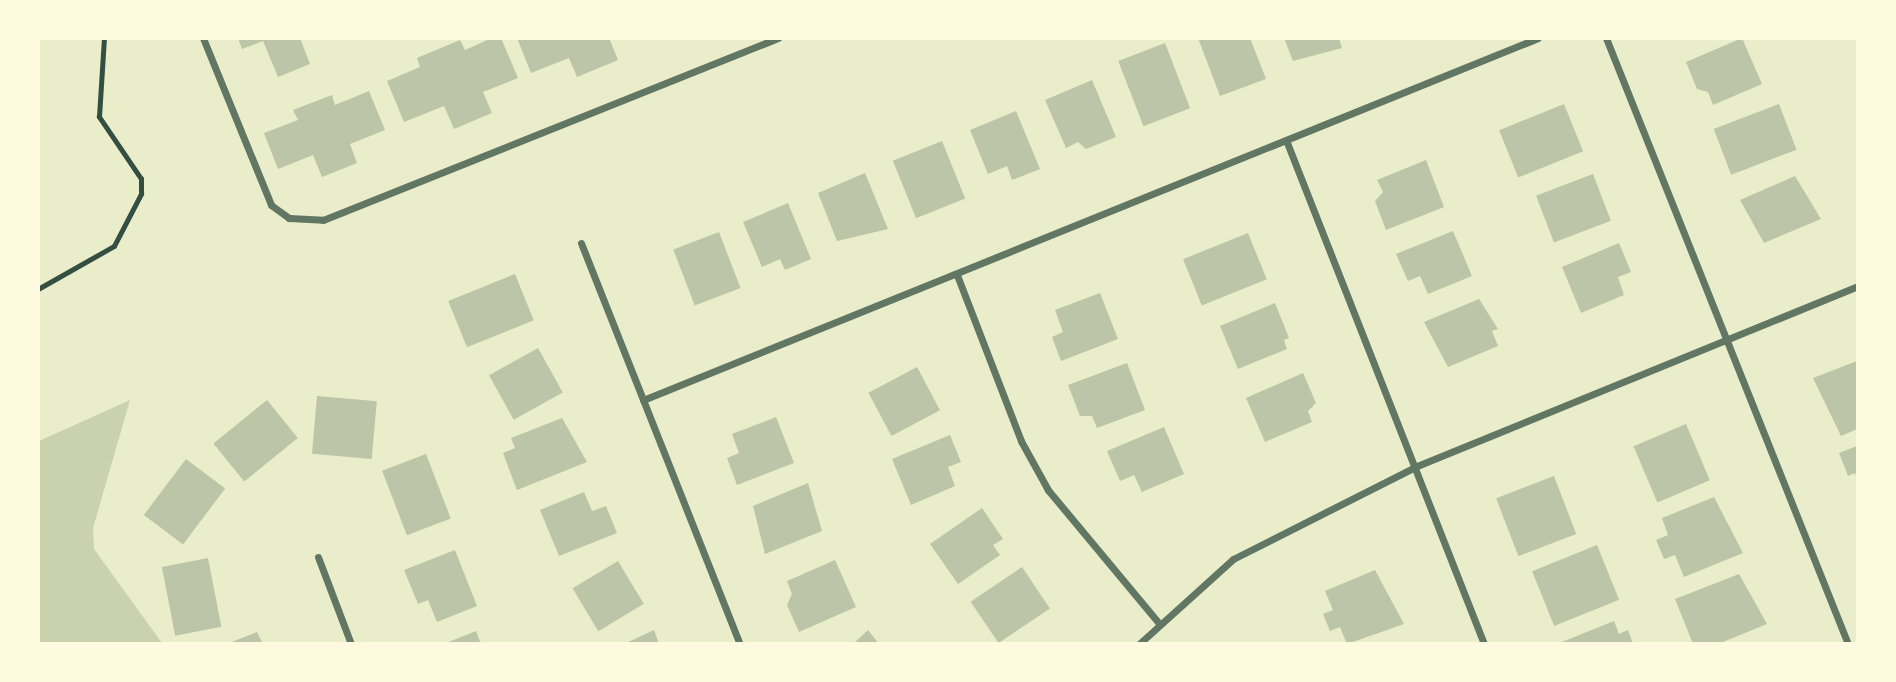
<!DOCTYPE html>
<style>
body{margin:0}
#map{position:relative;width:1896px;height:682px;overflow:hidden;background:#e9edc9;font-family:"Roboto Condensed",sans-serif}
div>[style]{position:absolute}
.green>*{inset:0;background:#cad2ad}
.building>*{inset:0;background:#bcc5a7;transform-origin:0 0}
.path>*{height:4.5px;margin:-2.25px;padding:0 2.25px;transform-origin:2.25px;border-radius:2.25px;background:#344e41}
.minor>*{height:7px;margin:-3.5px;padding:0 3.5px;transform-origin:3.5px;border-radius:3.5px;background:#617663}
span{translate:-50% -50%;white-space:nowrap;text-align:center;line-height:1.15;-webkit-text-stroke:6px #fefae0;paint-order:stroke}
.frame{position:absolute;inset:0;border:40px solid #fefae0;pointer-events:none}
</style>
<div id="map">
<div class="green">
<i style="clip-path:polygon(130px 400px,93px 528px,94px 549px,162px 643px,39px 643px,39px 441px)"></i>
</div>
<div class="building">
<i style="clip-path:polygon(238px 38px,300px 38px,310px 64px,278px 77px,263px 41px,242px 49px)"></i>
<i style="clip-path:polygon(492px 38px,501px 38px,518px 78px,483px 92px,492px 113px,454px 129px,444px 106px,404px 122px,387px 81px,420px 67px,417px 58px,460px 40px,465px 50px)"></i>
<i style="clip-path:polygon(517px 38px,609px 38px,618px 60px,577px 77px,569px 58px,531px 73px)"></i>
<i style="clip-path:polygon(1198px 38px,1250px 38px,1266px 79px,1220px 96px)"></i>
<i style="clip-path:polygon(1284px 38px,1339px 38px,1342px 48px,1293px 61px)"></i>
<i style="clip-path:polygon(1742px 38px,1762px 84px,1713px 105px,1708px 92px,1697px 89px,1686px 62px)"></i>
<i style="left:1165px;top:43px;width:70px;height:50px;rotate:69deg"></i>
<i style="clip-path:polygon(1092px 80px,1116px 137px,1086px 149px,1078px 142px,1066px 148px,1045px 100px)"></i>
<i style="clip-path:polygon(369px 91px,385px 130px,350px 144px,357px 163px,322px 177px,313px 155px,278px 169px,264px 133px,298px 120px,293px 110px,332px 95px,335px 105px)"></i>
<i style="left:1564px;top:104px;width:51px;height:70px;rotate:68deg"></i>
<i style="left:1779px;top:104px;width:49px;height:70px;rotate:69deg"></i>
<i style="clip-path:polygon(1016px 111px,1040px 169px,1012px 180px,1007px 166px,988px 174px,970px 130px)"></i>
<i style="left:942px;top:141px;width:62px;height:53px;rotate:68deg"></i>
<i style="clip-path:polygon(1426px 160px,1444px 207px,1386px 230px,1375px 201px,1383px 192px,1377px 180px)"></i>
<i style="clip-path:polygon(865px 173px,888px 229px,837px 241px,818px 193px)"></i>
<i style="left:1593px;top:174px;width:50px;height:61px;rotate:69deg"></i>
<i style="clip-path:polygon(1795px 176px,1821px 219px,1764px 243px,1740px 200px)"></i>
<i style="clip-path:polygon(788px 203px,811px 259px,785px 270px,780px 259px,762px 267px,743px 222px)"></i>
<i style="clip-path:polygon(1453px 231px,1472px 276px,1428px 294px,1420px 276px,1408px 281px,1396px 254px)"></i>
<i style="left:719px;top:232px;width:60px;height:49px;rotate:69deg"></i>
<i style="left:1248px;top:233px;width:50px;height:70px;rotate:68deg"></i>
<i style="clip-path:polygon(1619px 243px,1631px 272px,1618px 277px,1624px 295px,1581px 313px,1562px 267px)"></i>
<i style="left:515px;top:274px;width:50px;height:72px;rotate:68deg"></i>
<i style="clip-path:polygon(1100px 293px,1118px 339px,1061px 361px,1052px 337px,1063px 332px,1055px 310px)"></i>
<i style="clip-path:polygon(1479px 299px,1498px 329px,1492px 331px,1498px 346px,1448px 367px,1424px 322px)"></i>
<i style="clip-path:polygon(1275px 303px,1289px 338px,1284px 340px,1287px 349px,1238px 369px,1220px 326px)"></i>
<i style="left:538px;top:348px;width:51px;height:56px;rotate:61deg"></i>
<i style="clip-path:polygon(1857px 361px,1857px 429px,1841px 436px,1813px 378px)"></i>
<i style="clip-path:polygon(1127px 363px,1145px 410px,1097px 428px,1092px 416px,1080px 416px,1068px 385px)"></i>
<i style="left:917px;top:367px;width:49px;height:55px;rotate:62deg"></i>
<i style="clip-path:polygon(1303px 373px,1316px 403px,1308px 411px,1312px 422px,1265px 442px,1246px 398px)"></i>
<i style="left:317px;top:396px;width:60px;height:58px;rotate:5deg"></i>
<i style="left:267px;top:400px;width:49px;height:69px;rotate:51deg"></i>
<i style="clip-path:polygon(776px 417px,794px 463px,737px 485px,727px 458px,739px 453px,732px 434px)"></i>
<i style="clip-path:polygon(562px 418px,587px 462px,517px 490px,503px 453px,515px 448px,511px 438px)"></i>
<i style="left:1686px;top:424px;width:61px;height:57px;rotate:67deg"></i>
<i style="clip-path:polygon(1164px 427px,1184px 474px,1142px 492px,1134px 475px,1120px 481px,1107px 451px)"></i>
<i style="clip-path:polygon(950px 435px,961px 462px,948px 467px,955px 486px,911px 505px,892px 459px)"></i>
<i style="clip-path:polygon(1857px 446px,1857px 480px,1855px 473px,1848px 476px,1839px 453px)"></i>
<i style="left:426px;top:454px;width:69px;height:47px;rotate:69deg"></i>
<i style="left:186px;top:459px;width:49px;height:70px;rotate:37deg"></i>
<i style="left:1554px;top:476px;width:62px;height:62px;rotate:69deg"></i>
<i style="clip-path:polygon(808px 483px,822px 531px,765px 554px,753px 506px)"></i>
<i style="clip-path:polygon(584px 492px,592px 511px,606px 506px,617px 533px,559px 556px,540px 510px)"></i>
<i style="clip-path:polygon(1714px 497px,1743px 553px,1684px 577px,1675px 555px,1664px 559px,1656px 540px,1668px 535px,1662px 518px)"></i>
<i style="clip-path:polygon(982px 508px,1003px 539px,993px 545px,1000px 555px,958px 584px,930px 544px)"></i>
<i style="left:1597px;top:545px;width:59px;height:70px;rotate:68deg"></i>
<i style="clip-path:polygon(455px 550px,477px 606px,437px 622px,428px 600px,418px 604px,404px 570px)"></i>
<i style="left:208px;top:558px;width:70px;height:47px;rotate:79deg"></i>
<i style="clip-path:polygon(835px 560px,856px 607px,799px 632px,787px 605px,792px 594px,787px 581px)"></i>
<i style="left:618px;top:561px;width:50px;height:53px;rotate:59deg"></i>
<i style="left:1022px;top:567px;width:50px;height:62px;rotate:56deg"></i>
<i style="clip-path:polygon(1375px 570px,1404px 624px,1347px 644px,1340px 627px,1330px 631px,1323px 614px,1333px 610px,1325px 591px)"></i>
<i style="clip-path:polygon(1739px 574px,1767px 624px,1718px 644px,1693px 644px,1675px 599px)"></i>
<i style="clip-path:polygon(1614px 621px,1619px 634px,1628px 630px,1633px 644px,1557px 644px)"></i>
<i style="clip-path:polygon(654px 630px,659px 644px,624px 644px)"></i>
<i style="clip-path:polygon(868px 630px,879px 644px,853px 644px)"></i>
<i style="clip-path:polygon(476px 631px,481px 644px,446px 644px,446px 643px)"></i>
<i style="clip-path:polygon(257px 632px,263px 644px,229px 644px,229px 643px)"></i>
</div>
<div class="path">
<i style="left:38px;top:289px;width:87px;rotate:-29.5deg"></i>
<i style="left:114px;top:246px;width:59px;rotate:-62.6deg"></i>
<i style="left:141px;top:194px;width:15px;rotate:-90deg"></i>
<i style="left:141px;top:179px;width:75px;rotate:-124.1deg"></i>
<i style="left:99px;top:117px;width:79px;rotate:-86.4deg"></i>
</div>
<div class="minor">
<i style="left:203px;top:38px;width:180px;rotate:67.8deg"></i>
<i style="left:271px;top:205px;width:22px;rotate:36deg"></i>
<i style="left:289px;top:218px;width:34px;rotate:3deg"></i>
<i style="left:323px;top:220px;width:490px;rotate:-21.8deg"></i>
<i style="left:1606px;top:38px;width:653px;rotate:68.23deg"></i>
<i style="left:1286px;top:140px;width:541px;rotate:68.55deg"></i>
<i style="left:581px;top:243px;width:431px;rotate:68.4deg"></i>
<i style="left:957px;top:275px;width:178px;rotate:68.9deg"></i>
<i style="left:1021px;top:441px;width:56px;rotate:61.1deg"></i>
<i style="left:1048px;top:490px;width:173px;rotate:50.2deg"></i>
<i style="left:643px;top:400px;width:965px;rotate:-22.02deg"></i>
<i style="left:318px;top:557px;width:93px;rotate:69.2deg"></i>
<i style="left:1139px;top:644px;width:127px;rotate:-42.1deg"></i>
<i style="left:1233px;top:559px;width:206px;rotate:-26.8deg"></i>
<i style="left:1417px;top:466px;width:475px;rotate:-22.2deg"></i>
</div>
<div class="frame"></div>
</div>
